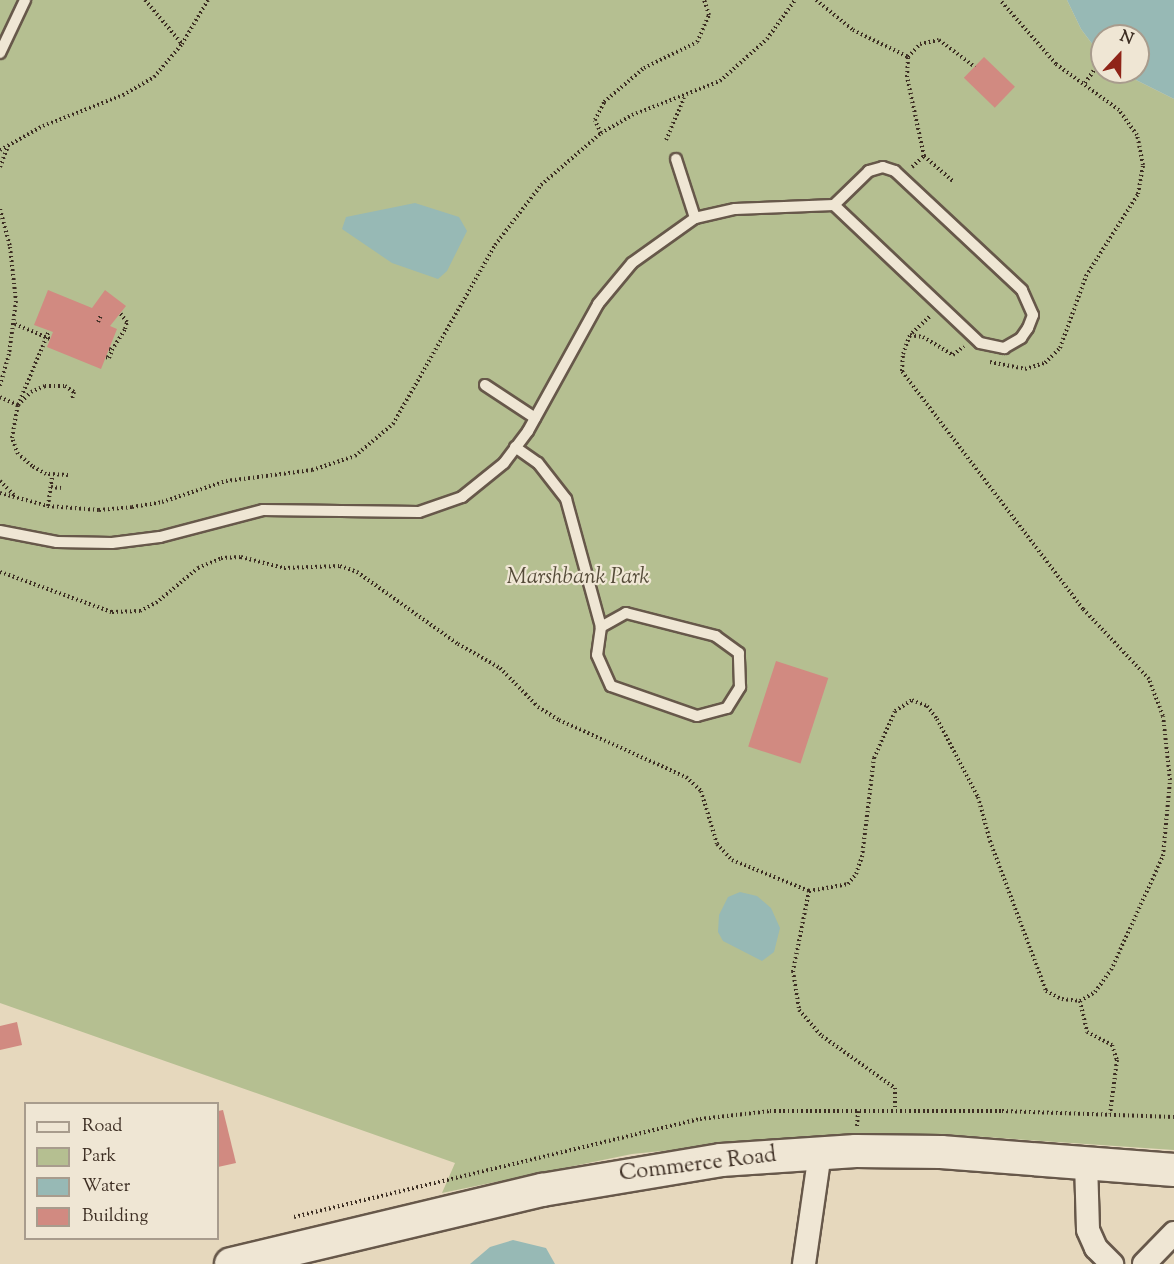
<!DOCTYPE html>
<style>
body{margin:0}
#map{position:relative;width:1174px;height:1264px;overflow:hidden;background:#e6d8bd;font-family:"Sorts Mill Goudy",serif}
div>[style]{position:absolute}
.green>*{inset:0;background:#b5bf91}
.water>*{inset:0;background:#97b9b5}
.building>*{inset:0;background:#d18a81;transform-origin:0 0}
.path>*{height:4px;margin-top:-2px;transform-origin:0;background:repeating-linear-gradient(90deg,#3d2e23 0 1.5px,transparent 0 4.5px)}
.roads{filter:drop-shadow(2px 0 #67584a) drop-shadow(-2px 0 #67584a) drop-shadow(0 2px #67584a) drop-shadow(0 -2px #67584a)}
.service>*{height:10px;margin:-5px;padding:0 5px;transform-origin:5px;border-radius:5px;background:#efe6d4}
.minor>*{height:22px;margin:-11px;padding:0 11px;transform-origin:11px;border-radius:11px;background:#efe6d4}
.secondary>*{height:32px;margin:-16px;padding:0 16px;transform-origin:16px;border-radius:16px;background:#efe6d4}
span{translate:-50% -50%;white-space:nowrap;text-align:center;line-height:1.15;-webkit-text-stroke:4.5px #efe6d4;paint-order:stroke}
.park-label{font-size:22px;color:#554b39;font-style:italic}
.street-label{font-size:22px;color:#3d2e23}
.legend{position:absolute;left:24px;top:1102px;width:195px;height:138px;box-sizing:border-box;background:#efe6d4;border:2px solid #a89c8d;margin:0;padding:8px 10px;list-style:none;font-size:18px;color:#3d2e23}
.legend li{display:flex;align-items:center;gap:12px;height:30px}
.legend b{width:30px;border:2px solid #a89c8d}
.north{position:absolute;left:1090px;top:24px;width:60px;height:60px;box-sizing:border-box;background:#efe6d4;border:2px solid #a89c8d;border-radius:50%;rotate:22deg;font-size:16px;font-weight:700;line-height:24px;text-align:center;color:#3d2e23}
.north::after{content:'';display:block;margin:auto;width:21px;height:27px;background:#8f2418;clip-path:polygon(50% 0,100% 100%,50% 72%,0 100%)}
</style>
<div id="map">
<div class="green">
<i style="clip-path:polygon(0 0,1067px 0,1081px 29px,1102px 57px,1102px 72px,1120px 72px,1174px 99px,1174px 1150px,941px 1134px,810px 1136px,632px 1154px,442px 1193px,455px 1163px,0 1003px)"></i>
</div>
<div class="water">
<i style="clip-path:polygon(1067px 0,1174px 0,1174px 99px,1120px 72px,1138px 72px,1138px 36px,1102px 36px,1102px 57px,1081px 29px)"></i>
<i style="clip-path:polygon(415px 203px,459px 217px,467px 231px,447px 271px,438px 279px,392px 263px,342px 229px,346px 217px)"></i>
<i style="clip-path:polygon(740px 892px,757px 896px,771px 908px,780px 928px,774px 952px,762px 961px,723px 941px,718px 932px,719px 915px,728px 897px)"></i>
<i style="clip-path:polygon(513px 1240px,546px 1248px,555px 1264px,470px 1264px,490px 1247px)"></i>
</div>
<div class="building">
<i style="left:984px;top:57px;width:43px;height:29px;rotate:44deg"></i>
<i style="clip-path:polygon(48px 290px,92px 308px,105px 290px,126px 306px,110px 326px,117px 329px,101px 369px,47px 347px,53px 332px,34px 325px)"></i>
<i style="left:776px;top:661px;width:55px;height:90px;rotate:18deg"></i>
<i style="clip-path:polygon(17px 1022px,22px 1045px,0 1050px,0 1026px)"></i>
<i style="clip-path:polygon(223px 1110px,236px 1163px,218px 1167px,218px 1111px)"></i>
</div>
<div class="path">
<i style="left:145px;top:0;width:57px;rotate:49.9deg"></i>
<i style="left:816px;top:0;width:48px;rotate:39deg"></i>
<i style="left:853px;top:30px;width:61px;rotate:26.1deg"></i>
<i style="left:1106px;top:36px;width:8px;rotate:-60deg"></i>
<i style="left:1118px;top:36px;width:1px;rotate:-45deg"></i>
<i style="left:1102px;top:41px;width:4px;rotate:90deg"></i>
<i style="left:1085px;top:83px;width:29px;rotate:-55deg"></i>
<i style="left:601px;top:133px;width:14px;rotate:-115deg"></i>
<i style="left:595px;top:120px;width:20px;rotate:-63deg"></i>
<i style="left:604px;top:102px;width:52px;rotate:-40.4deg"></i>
<i style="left:644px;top:68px;width:59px;rotate:-26.1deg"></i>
<i style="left:697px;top:42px;width:30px;rotate:-66deg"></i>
<i style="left:709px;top:15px;width:16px;rotate:-108deg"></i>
<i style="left:666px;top:140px;width:46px;rotate:-66.8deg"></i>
<i style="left:0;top:150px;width:49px;rotate:-29.2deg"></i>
<i style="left:43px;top:126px;width:86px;rotate:-21.2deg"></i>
<i style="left:123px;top:95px;width:36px;rotate:-30deg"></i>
<i style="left:154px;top:77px;width:43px;rotate:-49.7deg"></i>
<i style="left:182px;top:44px;width:51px;rotate:-59.4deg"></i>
<i style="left:924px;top:156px;width:38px;rotate:41deg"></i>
<i style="left:0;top:167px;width:22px;rotate:-69deg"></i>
<i style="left:912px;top:167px;width:16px;rotate:-43deg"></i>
<i style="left:924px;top:156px;width:81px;rotate:-102.1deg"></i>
<i style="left:907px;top:77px;width:20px;rotate:-87deg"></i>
<i style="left:908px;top:57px;width:18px;rotate:-47deg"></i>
<i style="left:920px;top:44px;width:19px;rotate:-12deg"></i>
<i style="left:939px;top:40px;width:45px;rotate:36.9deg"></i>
<i style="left:0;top:209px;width:39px;rotate:75deg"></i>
<i style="left:10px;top:247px;width:54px;rotate:83.7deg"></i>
<i style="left:16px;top:301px;width:53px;rotate:97.5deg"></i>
<i style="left:9px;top:354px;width:33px;rotate:106deg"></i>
<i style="left:98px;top:322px;width:8px;rotate:-67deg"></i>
<i style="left:15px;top:324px;width:38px;rotate:23deg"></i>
<i style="left:912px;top:333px;width:26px;rotate:-43deg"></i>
<i style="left:109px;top:349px;width:3px;rotate:18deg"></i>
<i style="left:112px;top:350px;width:25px;rotate:-58deg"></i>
<i style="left:125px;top:329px;width:7px;rotate:-74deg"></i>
<i style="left:127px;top:322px;width:11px;rotate:-128deg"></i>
<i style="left:106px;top:357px;width:3px;rotate:18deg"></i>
<i style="left:109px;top:358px;width:9px;rotate:-69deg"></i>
<i style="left:990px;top:362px;width:36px;rotate:11deg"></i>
<i style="left:1025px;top:369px;width:21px;rotate:-17deg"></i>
<i style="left:1045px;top:363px;width:21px;rotate:-45deg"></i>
<i style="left:1060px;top:348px;width:77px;rotate:-70.1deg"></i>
<i style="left:1086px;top:276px;width:97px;rotate:-57.6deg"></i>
<i style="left:1138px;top:194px;width:29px;rotate:-80deg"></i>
<i style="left:1143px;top:165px;width:31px;rotate:-101deg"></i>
<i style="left:1137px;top:135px;width:31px;rotate:-126deg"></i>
<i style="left:1119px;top:110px;width:78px;rotate:-143.9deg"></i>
<i style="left:1056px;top:64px;width:85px;rotate:-131.2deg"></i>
<i style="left:0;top:397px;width:20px;rotate:24deg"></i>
<i style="left:18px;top:405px;width:80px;rotate:-67.3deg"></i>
<i style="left:68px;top:475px;width:22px;rotate:-177deg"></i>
<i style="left:46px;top:474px;width:16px;rotate:-150deg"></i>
<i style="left:32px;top:466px;width:18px;rotate:-139deg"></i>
<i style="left:18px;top:454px;width:17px;rotate:-111deg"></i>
<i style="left:12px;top:438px;width:34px;rotate:-80deg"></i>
<i style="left:18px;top:405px;width:18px;rotate:-45deg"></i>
<i style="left:31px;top:392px;width:15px;rotate:-23deg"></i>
<i style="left:45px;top:386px;width:20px"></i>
<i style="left:65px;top:386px;width:11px;rotate:34deg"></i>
<i style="left:74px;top:392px;width:7px;rotate:106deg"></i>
<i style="left:0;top:481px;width:21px;rotate:45deg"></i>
<i style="left:51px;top:487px;width:10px;rotate:6deg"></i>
<i style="left:0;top:493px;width:50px;rotate:15.2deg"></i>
<i style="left:48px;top:506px;width:51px;rotate:4.5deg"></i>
<i style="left:99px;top:510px;width:33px;rotate:-5deg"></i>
<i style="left:132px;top:507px;width:30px;rotate:-9deg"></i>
<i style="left:162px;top:502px;width:67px;rotate:-18.2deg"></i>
<i style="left:226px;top:481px;width:87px;rotate:-7.3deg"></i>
<i style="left:312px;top:470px;width:45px;rotate:-18deg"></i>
<i style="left:355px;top:456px;width:50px;rotate:-40.1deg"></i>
<i style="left:393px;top:424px;width:206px;rotate:-60.3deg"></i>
<i style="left:495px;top:245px;width:76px;rotate:-52.5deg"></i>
<i style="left:541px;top:185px;width:79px;rotate:-40.9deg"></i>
<i style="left:601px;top:133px;width:36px;rotate:-30deg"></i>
<i style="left:632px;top:115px;width:94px;rotate:-21.1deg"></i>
<i style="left:720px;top:81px;width:63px;rotate:-41.8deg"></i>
<i style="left:767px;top:39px;width:48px;rotate:-54.3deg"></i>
<i style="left:48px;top:506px;width:30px;rotate:-82deg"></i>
<i style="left:0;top:572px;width:119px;rotate:19.7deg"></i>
<i style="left:112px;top:612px;width:28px;rotate:-2deg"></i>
<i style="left:140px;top:611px;width:18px;rotate:-27deg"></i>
<i style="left:156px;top:603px;width:55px;rotate:-39.8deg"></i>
<i style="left:198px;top:568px;width:25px;rotate:-23deg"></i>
<i style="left:221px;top:558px;width:20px;rotate:-3deg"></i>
<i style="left:241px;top:557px;width:44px;rotate:14.3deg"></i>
<i style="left:284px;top:568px;width:56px;rotate:-2deg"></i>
<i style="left:340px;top:566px;width:18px;rotate:19deg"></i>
<i style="left:357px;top:572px;width:124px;rotate:35.5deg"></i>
<i style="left:458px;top:644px;width:48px;rotate:29.7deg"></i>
<i style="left:500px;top:668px;width:54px;rotate:45.7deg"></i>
<i style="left:538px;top:707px;width:25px;rotate:32deg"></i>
<i style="left:559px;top:720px;width:139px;rotate:24.2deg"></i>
<i style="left:686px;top:777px;width:21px;rotate:43deg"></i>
<i style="left:701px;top:791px;width:55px;rotate:73.2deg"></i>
<i style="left:717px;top:844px;width:22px;rotate:47deg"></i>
<i style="left:732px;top:860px;width:83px;rotate:21.9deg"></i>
<i style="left:809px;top:891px;width:40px;rotate:-10deg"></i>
<i style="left:848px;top:884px;width:13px;rotate:-51deg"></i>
<i style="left:856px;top:874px;width:18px;rotate:-71deg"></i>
<i style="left:862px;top:857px;width:100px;rotate:-83.1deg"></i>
<i style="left:874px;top:758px;width:51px;rotate:-65.9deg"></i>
<i style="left:895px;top:711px;width:20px;rotate:-33deg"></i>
<i style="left:912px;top:700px;width:16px;rotate:22deg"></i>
<i style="left:927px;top:706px;width:16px;rotate:52deg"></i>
<i style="left:937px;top:719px;width:88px;rotate:62.3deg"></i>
<i style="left:978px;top:797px;width:46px;rotate:74.7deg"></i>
<i style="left:990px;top:841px;width:160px;rotate:69.5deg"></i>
<i style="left:1046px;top:991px;width:18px;rotate:27deg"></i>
<i style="left:1062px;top:999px;width:18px;rotate:6deg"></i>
<i style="left:1080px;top:1001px;width:17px;rotate:-31deg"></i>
<i style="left:1095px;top:992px;width:27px;rotate:-54deg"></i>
<i style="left:1111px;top:970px;width:125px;rotate:-65.5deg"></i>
<i style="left:1163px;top:856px;width:76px;rotate:-84.7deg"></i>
<i style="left:1170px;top:780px;width:64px;rotate:-96.2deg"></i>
<i style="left:1163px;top:716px;width:40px;rotate:-111deg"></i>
<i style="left:1149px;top:679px;width:96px;rotate:-133.3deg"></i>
<i style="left:1083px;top:609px;width:299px;rotate:-127.3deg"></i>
<i style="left:902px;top:371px;width:17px;rotate:-87deg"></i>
<i style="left:903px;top:354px;width:20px;rotate:-70deg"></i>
<i style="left:910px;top:335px;width:13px;rotate:9deg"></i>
<i style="left:923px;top:337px;width:35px;rotate:31deg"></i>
<i style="left:953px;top:355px;width:14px;rotate:-39deg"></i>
<i style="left:809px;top:891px;width:82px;rotate:101.3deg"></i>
<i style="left:793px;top:971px;width:39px;rotate:81deg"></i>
<i style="left:799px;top:1010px;width:35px;rotate:49deg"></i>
<i style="left:822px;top:1036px;width:90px;rotate:35.5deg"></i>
<i style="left:895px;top:1088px;width:22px;rotate:90deg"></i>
<i style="left:1080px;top:1001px;width:32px;rotate:77deg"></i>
<i style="left:1087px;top:1032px;width:28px;rotate:27deg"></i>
<i style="left:1112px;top:1045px;width:16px;rotate:72deg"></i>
<i style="left:1117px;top:1060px;width:54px;rotate:97.4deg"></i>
<i style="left:857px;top:1126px;width:15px;rotate:-86deg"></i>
<i style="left:294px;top:1217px;width:418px;rotate:-13.6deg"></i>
<i style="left:700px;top:1119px;width:70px;rotate:-6.5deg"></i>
<i style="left:770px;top:1111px;width:232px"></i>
<i style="left:1002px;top:1111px;width:172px;rotate:2deg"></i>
</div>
<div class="roads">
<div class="service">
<i style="left:0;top:53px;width:59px;rotate:-64.7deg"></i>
<i style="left:676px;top:159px;width:62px;rotate:72.1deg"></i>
<i style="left:485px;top:385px;width:60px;rotate:33.4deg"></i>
<i style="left:515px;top:447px;width:28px;rotate:35deg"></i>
<i style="left:538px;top:463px;width:46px;rotate:52.1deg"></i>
<i style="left:566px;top:499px;width:133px;rotate:74.7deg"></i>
<i style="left:601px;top:627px;width:28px;rotate:98deg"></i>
<i style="left:597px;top:655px;width:34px;rotate:66deg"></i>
<i style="left:611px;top:686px;width:91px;rotate:19.2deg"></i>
<i style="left:697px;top:716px;width:31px;rotate:-15deg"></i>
<i style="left:727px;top:708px;width:25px;rotate:-58deg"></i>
<i style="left:740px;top:687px;width:34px;rotate:-92deg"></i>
<i style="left:739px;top:653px;width:29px;rotate:-144deg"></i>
<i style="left:716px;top:636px;width:93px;rotate:-165.7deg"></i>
<i style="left:626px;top:613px;width:29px;rotate:151deg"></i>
<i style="left:0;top:531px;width:58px;rotate:10.9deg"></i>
<i style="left:57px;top:542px;width:55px;rotate:1deg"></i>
<i style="left:112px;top:543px;width:48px;rotate:-7.1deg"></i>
<i style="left:160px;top:537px;width:106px;rotate:-14.7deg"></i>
<i style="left:263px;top:510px;width:156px;rotate:0.7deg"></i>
<i style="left:419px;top:512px;width:46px;rotate:-19.2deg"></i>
<i style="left:462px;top:497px;width:54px;rotate:-39deg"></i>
<i style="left:504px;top:463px;width:40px;rotate:-53deg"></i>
<i style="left:528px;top:431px;width:145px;rotate:-61.1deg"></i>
<i style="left:598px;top:304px;width:53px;rotate:-50.3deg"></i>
<i style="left:632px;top:263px;width:77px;rotate:-35.5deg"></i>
<i style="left:695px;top:218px;width:41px;rotate:-12.7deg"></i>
<i style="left:735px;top:209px;width:99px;rotate:-2.3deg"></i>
<i style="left:834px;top:205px;width:201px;rotate:43.4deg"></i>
<i style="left:980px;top:343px;width:25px;rotate:12deg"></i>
<i style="left:1004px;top:348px;width:20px;rotate:-30deg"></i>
<i style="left:1021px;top:338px;width:12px;rotate:-55deg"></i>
<i style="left:1028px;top:328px;width:14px;rotate:-69deg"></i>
<i style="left:1033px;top:315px;width:27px;rotate:-114deg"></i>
<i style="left:1022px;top:290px;width:174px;rotate:-136.9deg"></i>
<i style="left:895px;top:171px;width:13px;rotate:-162deg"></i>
<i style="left:883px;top:167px;width:15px;rotate:164deg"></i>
<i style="left:869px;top:171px;width:49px;rotate:135.8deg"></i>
</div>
<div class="minor">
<i style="left:1086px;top:1162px;width:68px;rotate:88.3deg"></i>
<i style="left:1088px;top:1230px;width:20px;rotate:66deg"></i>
<i style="left:1096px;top:1248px;width:23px;rotate:45deg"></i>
<i style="left:804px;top:1264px;width:112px;rotate:-81.8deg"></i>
<i style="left:1144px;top:1264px;width:43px;rotate:-45.9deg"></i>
</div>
<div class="secondary">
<i style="left:231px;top:1264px;width:320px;rotate:-13.4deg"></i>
<i style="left:542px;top:1190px;width:181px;rotate:-9.5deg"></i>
<i style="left:721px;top:1160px;width:135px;rotate:-3.8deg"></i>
<i style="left:856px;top:1151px;width:85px;rotate:0.7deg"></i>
<i style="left:941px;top:1152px;width:234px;rotate:4.4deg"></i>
</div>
</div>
<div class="park-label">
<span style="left:578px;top:579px">Marshbank Park</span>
</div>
<div class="street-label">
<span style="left:698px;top:1166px;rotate:-7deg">Commerce Road</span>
</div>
<ul class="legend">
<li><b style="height:8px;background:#efe6d4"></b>Road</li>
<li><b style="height:16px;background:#b5bf91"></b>Park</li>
<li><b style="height:16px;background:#97b9b5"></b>Water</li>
<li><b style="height:16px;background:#d18a81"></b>Building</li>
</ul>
<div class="north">N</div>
</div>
